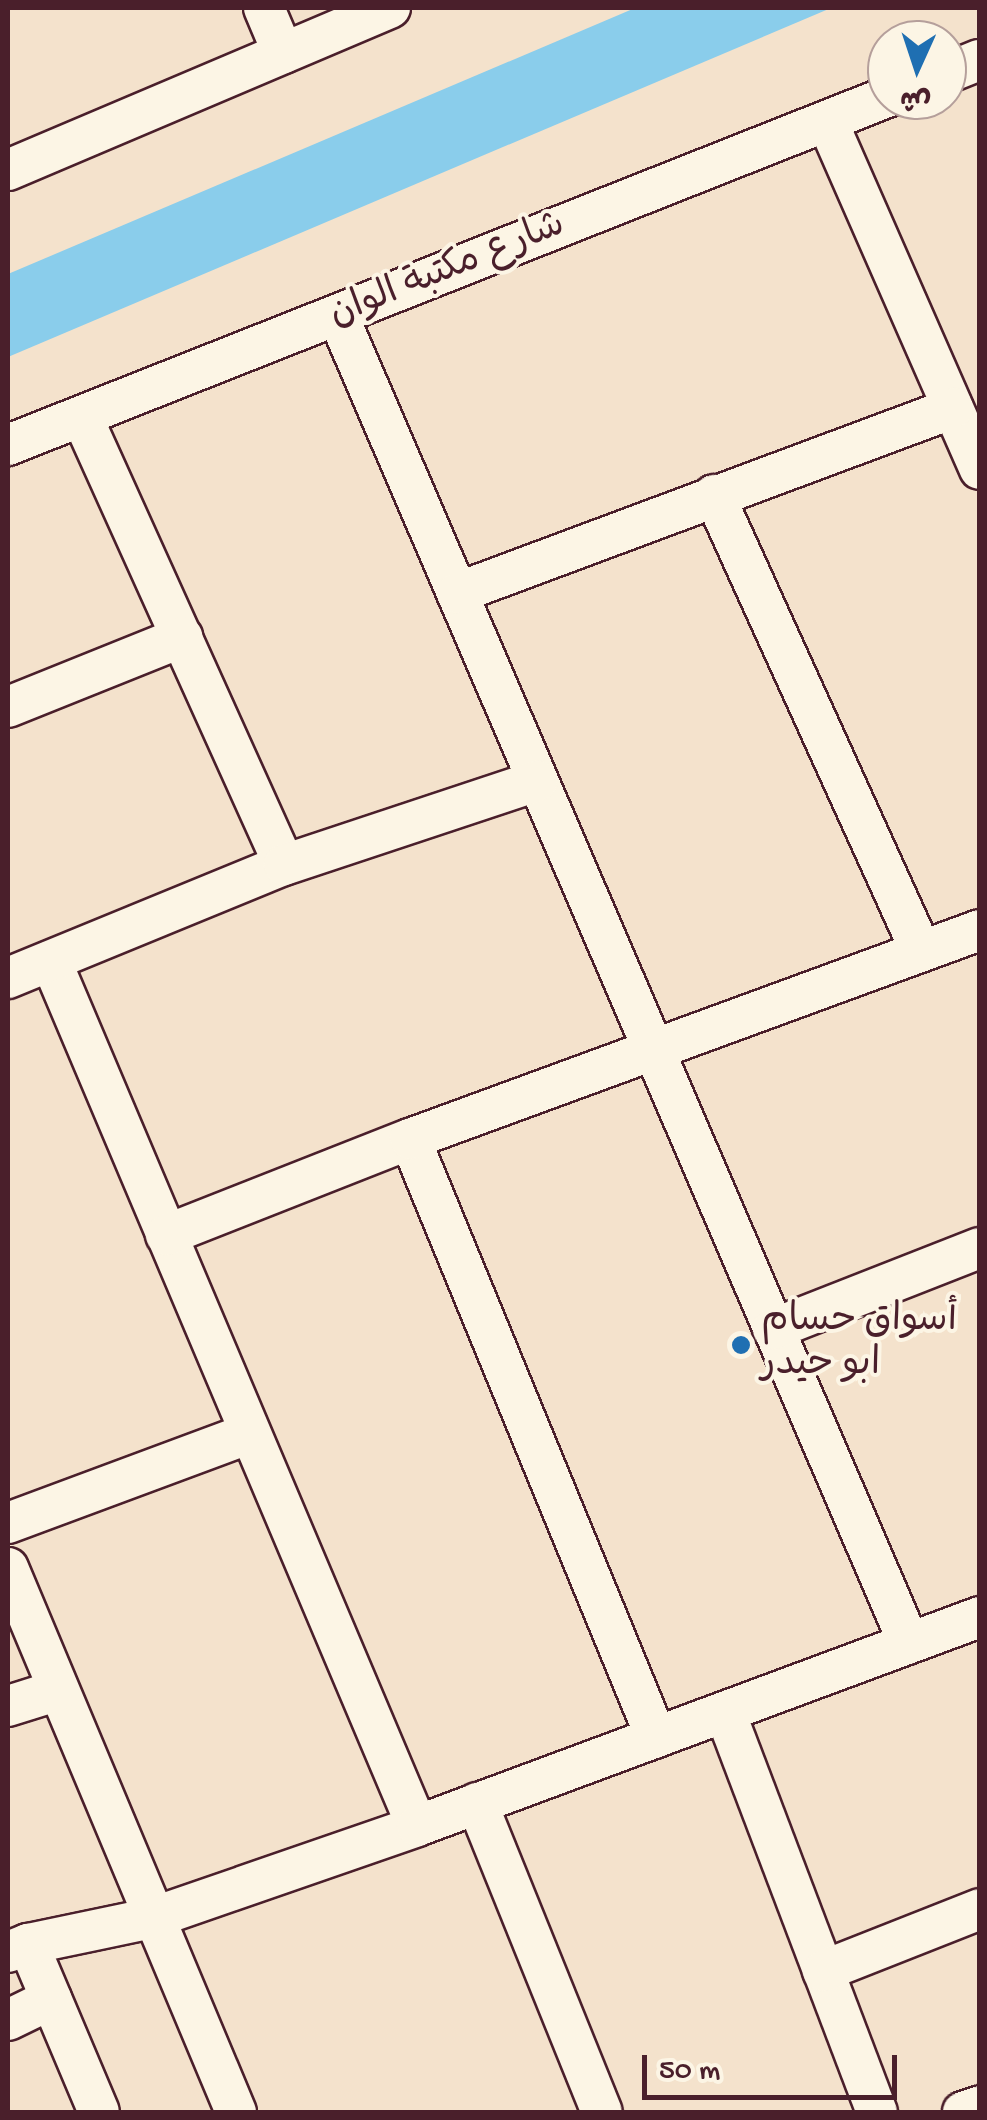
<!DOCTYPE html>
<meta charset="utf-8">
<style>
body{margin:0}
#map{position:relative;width:987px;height:2120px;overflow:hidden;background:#f4e2cc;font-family:"Gochi Hand","Playpen Sans Arabic",sans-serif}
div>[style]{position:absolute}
.water>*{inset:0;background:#8acdeb}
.roads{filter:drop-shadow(2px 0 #4a1f2b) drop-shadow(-2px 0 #4a1f2b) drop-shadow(0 2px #4a1f2b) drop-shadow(0 -2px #4a1f2b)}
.minor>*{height:40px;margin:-20px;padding:0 20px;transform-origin:20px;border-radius:20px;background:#fcf5e5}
.dots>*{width:28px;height:28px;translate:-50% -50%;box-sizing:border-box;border:5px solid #fcf5e5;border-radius:50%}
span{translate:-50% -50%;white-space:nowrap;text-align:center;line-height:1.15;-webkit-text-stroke:8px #fcf5e5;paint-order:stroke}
.street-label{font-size:38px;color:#4a1f2b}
.poi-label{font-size:38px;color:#4a1f2b}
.left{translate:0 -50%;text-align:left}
.frame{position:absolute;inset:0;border:10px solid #4a1f2b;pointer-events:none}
.north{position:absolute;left:867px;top:20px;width:100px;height:100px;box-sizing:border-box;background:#fcf5e5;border:2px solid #b59f9b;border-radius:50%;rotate:183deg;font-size:28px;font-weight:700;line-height:40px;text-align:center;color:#4a1f2b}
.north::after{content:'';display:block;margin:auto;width:35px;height:45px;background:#1f6fb2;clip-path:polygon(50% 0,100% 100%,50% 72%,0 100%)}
.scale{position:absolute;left:642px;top:2055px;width:255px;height:45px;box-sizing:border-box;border:5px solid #4a1f2b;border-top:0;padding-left:12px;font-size:30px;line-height:35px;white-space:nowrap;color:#4a1f2b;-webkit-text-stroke:8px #fcf5e5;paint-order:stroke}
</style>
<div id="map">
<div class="water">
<i style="clip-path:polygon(635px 8px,831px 8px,8px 357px,8px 274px)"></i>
</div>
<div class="roads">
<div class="minor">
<i style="left:264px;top:8px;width:49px;rotate:67.1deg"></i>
<i style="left:947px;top:73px;width:35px;rotate:-22deg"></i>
<i style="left:827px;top:121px;width:380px;rotate:66.3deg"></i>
<i style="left:8px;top:170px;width:415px;rotate:-23deg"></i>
<i style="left:338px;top:316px;width:1445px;rotate:66.72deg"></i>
<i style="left:82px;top:417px;width:491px;rotate:65.7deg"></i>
<i style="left:8px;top:445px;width:945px;rotate:-21.6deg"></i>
<i style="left:714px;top:495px;width:501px;rotate:65.58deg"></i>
<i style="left:457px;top:593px;width:529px;rotate:-20.45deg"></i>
<i style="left:8px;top:707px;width:188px;rotate:-21.9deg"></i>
<i style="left:51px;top:961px;width:939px;rotate:67.07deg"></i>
<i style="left:8px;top:978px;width:298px;rotate:-22.3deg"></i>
<i style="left:284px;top:865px;width:267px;rotate:-18.4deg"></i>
<i style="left:410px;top:1139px;width:647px;rotate:67.64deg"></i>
<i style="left:166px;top:1235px;width:262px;rotate:-21.5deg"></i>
<i style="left:410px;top:1139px;width:607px;rotate:-20.14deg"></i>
<i style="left:773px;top:1329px;width:222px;rotate:-21.4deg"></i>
<i style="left:8px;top:1523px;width:258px;rotate:-20.4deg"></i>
<i style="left:8px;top:1568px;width:590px;rotate:67.26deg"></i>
<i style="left:8px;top:1706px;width:53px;rotate:-17.4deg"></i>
<i style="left:725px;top:1712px;width:428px;rotate:69.2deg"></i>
<i style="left:477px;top:1803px;width:333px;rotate:68deg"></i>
<i style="left:28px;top:1944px;width:182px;rotate:67.1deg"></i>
<i style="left:8px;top:1952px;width:22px;rotate:-22deg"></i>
<i style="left:28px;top:1944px;width:127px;rotate:-11.8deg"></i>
<i style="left:152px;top:1918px;width:281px;rotate:-19.1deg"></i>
<i style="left:417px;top:1826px;width:601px;rotate:-20.37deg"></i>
<i style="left:823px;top:1971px;width:169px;rotate:-21.5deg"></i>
<i style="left:8px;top:2020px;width:48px;rotate:-26deg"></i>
<i style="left:963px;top:2112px;width:18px;rotate:-19deg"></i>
</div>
</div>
<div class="dots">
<i style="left:741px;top:1345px;background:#1f6fb2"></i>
</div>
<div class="street-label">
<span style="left:448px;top:272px;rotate:-22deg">شارع مكتبة الوان</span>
</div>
<div class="poi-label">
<span class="left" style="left:761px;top:1345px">أسواق حسام<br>ابو حيدر</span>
</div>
<div class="frame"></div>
<div class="north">ش</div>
<div class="scale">50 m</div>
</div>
